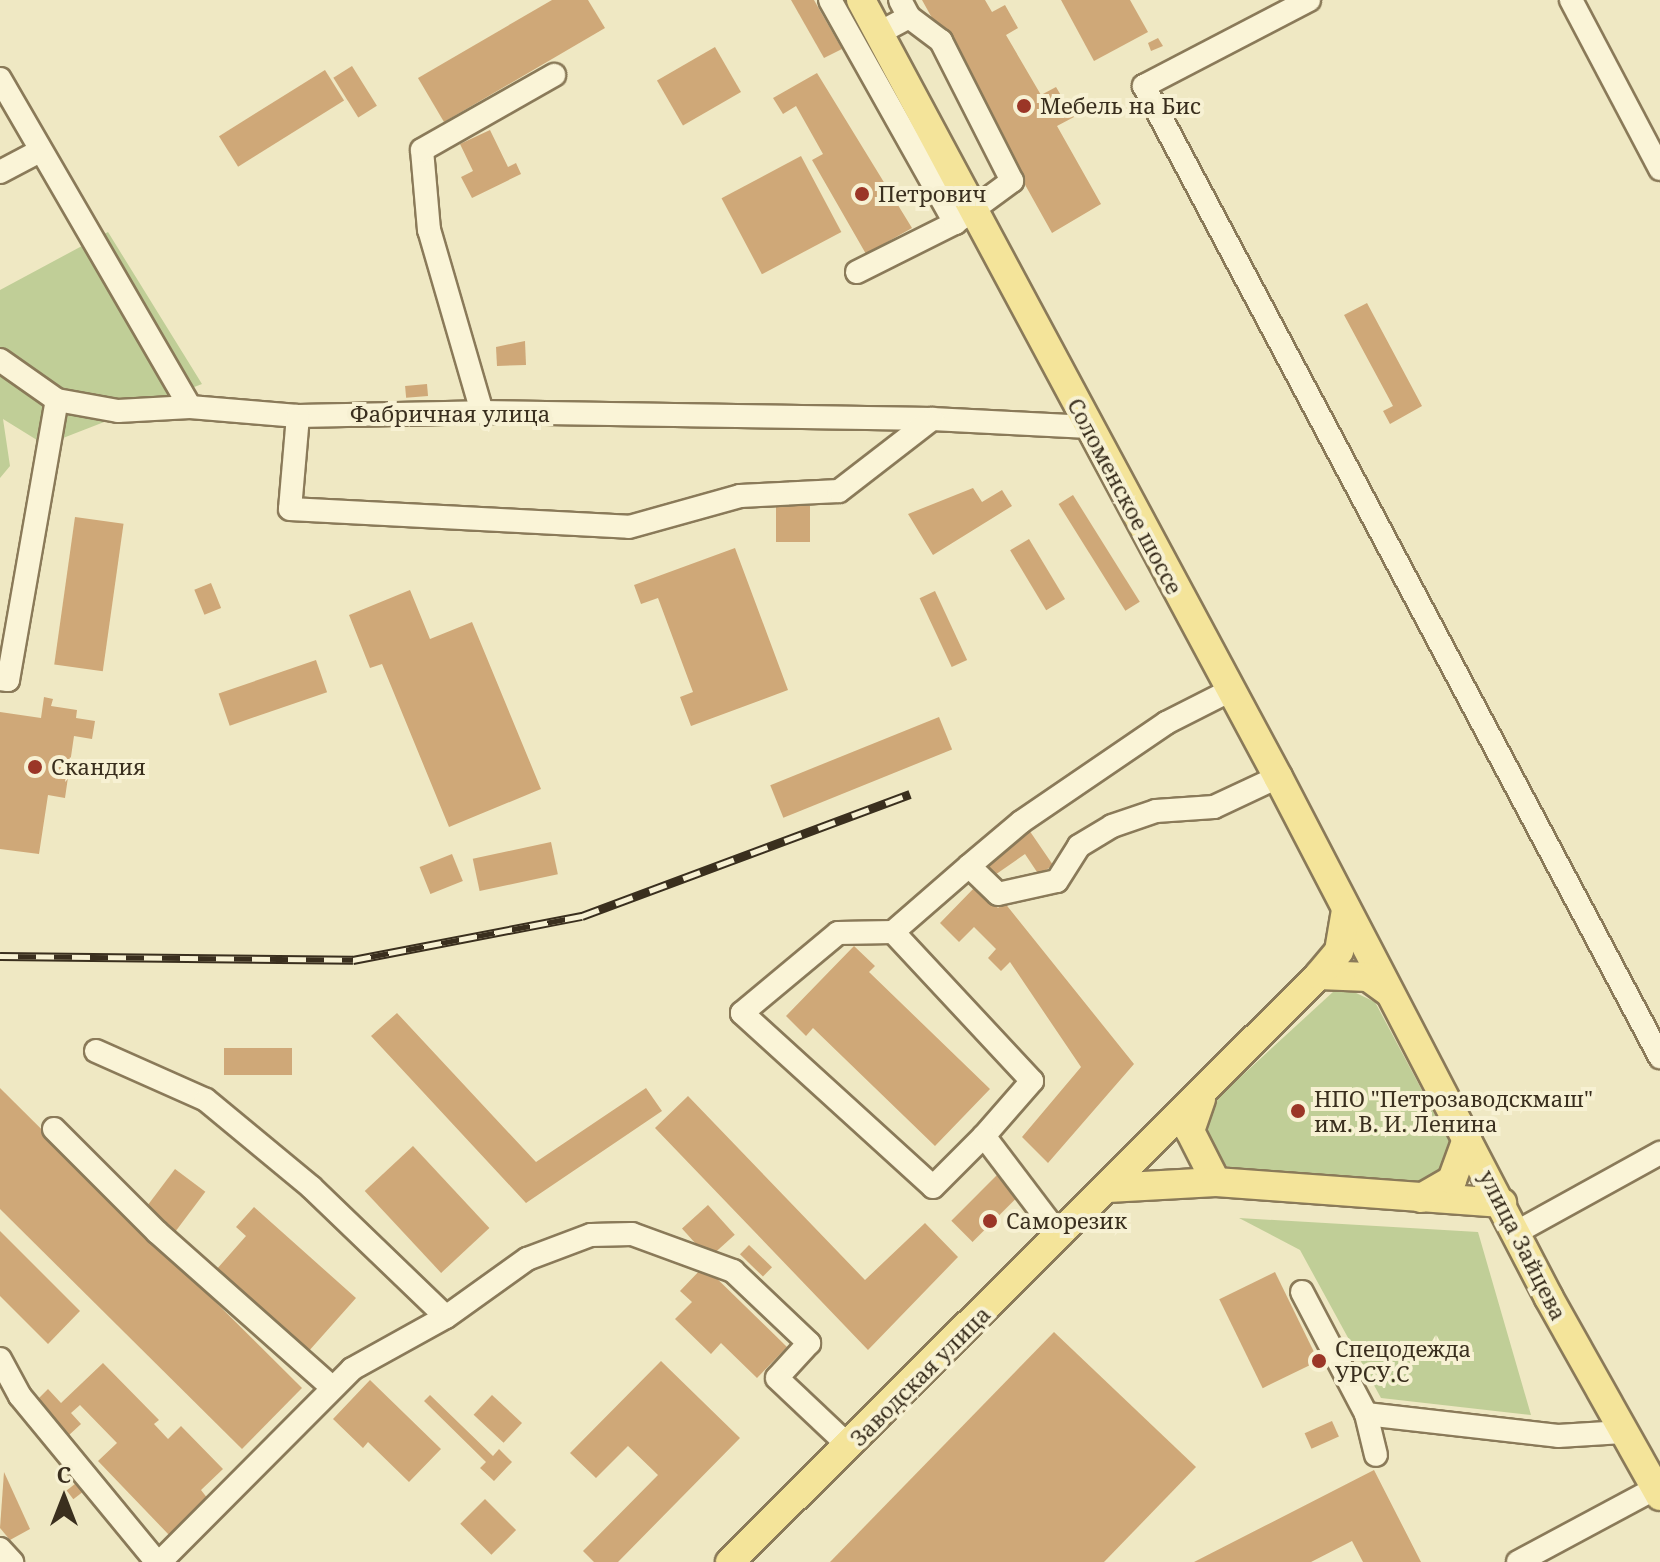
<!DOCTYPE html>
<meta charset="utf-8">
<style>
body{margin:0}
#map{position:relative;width:1660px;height:1562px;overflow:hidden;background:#efe8c3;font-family:"Noto Serif",serif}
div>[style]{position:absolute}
.green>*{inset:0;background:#c0ce97}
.building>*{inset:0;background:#cfa878;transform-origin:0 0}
.roads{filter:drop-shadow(2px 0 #8a7a59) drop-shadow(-2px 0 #8a7a59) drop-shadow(0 2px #8a7a59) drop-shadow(0 -2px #8a7a59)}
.minor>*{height:22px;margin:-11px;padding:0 11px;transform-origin:11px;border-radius:11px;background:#faf4d7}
.major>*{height:28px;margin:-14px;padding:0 14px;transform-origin:14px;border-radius:14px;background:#f4e49a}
.rail>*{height:9px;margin-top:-4.5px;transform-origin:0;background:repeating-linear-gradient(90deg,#f7f1d3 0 18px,#3a2f1e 0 36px);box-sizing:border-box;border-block:2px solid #3a2f1e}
.dots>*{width:22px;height:22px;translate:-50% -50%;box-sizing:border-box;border:4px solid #f7f1d3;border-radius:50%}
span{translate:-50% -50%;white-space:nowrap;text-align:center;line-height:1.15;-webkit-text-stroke:8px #f7f1d3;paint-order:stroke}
.poi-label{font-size:22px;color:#3a2f1e}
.left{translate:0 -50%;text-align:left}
.street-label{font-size:22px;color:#3a2f1e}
.north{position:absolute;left:24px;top:1458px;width:80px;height:80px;-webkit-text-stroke:6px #f7f1d3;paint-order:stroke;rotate:0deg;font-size:22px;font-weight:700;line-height:32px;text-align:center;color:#3a2f1e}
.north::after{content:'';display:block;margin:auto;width:28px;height:36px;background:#3a2f1e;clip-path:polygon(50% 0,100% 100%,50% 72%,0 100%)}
</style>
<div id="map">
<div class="green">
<i style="clip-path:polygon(108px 232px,202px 384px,45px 445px,3px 419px,10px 466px,0 478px,0 290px)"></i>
<i style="clip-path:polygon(1334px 991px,1354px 992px,1375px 1002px,1450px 1143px,1444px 1169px,1418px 1185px,1229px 1167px,1215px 1160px,1204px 1128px,1210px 1105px)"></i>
<i style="clip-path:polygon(1239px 1218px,1478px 1232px,1531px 1415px,1381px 1398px,1300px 1250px)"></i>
</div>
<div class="building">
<i style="clip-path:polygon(552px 0,588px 0,605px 28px,444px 122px,418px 78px)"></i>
<i style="clip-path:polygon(791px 0,814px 0,842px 49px,824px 58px)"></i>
<i style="clip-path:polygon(922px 0,985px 0,992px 12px,1005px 5px,1018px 28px,1006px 35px,1041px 95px,1056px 87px,1074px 117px,1057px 126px,1101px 204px,1052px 233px)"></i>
<i style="clip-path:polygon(1061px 0,1130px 0,1148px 32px,1094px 61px)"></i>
<i style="clip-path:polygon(1158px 38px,1163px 46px,1151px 51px,1148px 43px)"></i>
<i style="left:715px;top:47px;width:52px;height:67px;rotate:60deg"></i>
<i style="left:352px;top:66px;width:47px;height:22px;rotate:58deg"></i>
<i style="left:325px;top:70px;width:36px;height:125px;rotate:58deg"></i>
<i style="clip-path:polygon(817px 73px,912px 228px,866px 254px,812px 160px,823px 154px,796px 106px,783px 114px,773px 98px)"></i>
<i style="clip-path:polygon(490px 130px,508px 167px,516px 163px,521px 174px,472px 198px,461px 177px,473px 171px,460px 144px)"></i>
<i style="left:801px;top:156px;width:86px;height:90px;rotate:62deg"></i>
<i style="clip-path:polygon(1367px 303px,1422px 406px,1390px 424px,1383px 411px,1393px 406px,1344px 315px)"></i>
<i style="clip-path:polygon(525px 341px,526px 365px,497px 366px,496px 347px)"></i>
<i style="left:427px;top:384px;width:12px;height:22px;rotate:85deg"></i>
<i style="clip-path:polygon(973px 488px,982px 502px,1002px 490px,1012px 506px,933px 555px,908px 514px)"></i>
<i style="left:1073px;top:495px;width:126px;height:17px;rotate:58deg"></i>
<i style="left:776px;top:506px;width:34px;height:36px"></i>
<i style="left:75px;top:517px;width:49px;height:149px;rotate:8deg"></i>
<i style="left:1029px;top:539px;width:70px;height:22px;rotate:59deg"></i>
<i style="clip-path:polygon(735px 548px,788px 690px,691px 726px,680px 697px,693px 692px,658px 598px,641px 604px,634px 585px)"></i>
<i style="left:211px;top:583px;width:27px;height:18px;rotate:68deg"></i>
<i style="clip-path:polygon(410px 590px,430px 639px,472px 622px,541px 789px,449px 827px,382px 664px,370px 668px,349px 615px)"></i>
<i style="left:935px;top:591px;width:76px;height:17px;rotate:65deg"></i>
<i style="left:316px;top:660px;width:34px;height:103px;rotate:71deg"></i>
<i style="clip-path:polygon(44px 697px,53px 699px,51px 706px,77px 710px,76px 718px,95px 721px,92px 739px,74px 736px,65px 798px,48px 795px,39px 854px,0 849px,0 712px,41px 718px)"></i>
<i style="left:939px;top:717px;width:35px;height:182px;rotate:68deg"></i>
<i style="clip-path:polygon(1029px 830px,1053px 865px,1039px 875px,1025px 854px,992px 877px,982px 862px)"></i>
<i style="left:551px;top:842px;width:33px;height:80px;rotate:78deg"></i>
<i style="left:452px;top:854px;width:29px;height:35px;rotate:68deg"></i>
<i style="clip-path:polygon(976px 886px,998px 908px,1004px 902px,1134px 1064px,1048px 1163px,1022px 1137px,1081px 1067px,1010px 962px,1001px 971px,988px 958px,996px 949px,974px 927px,959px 942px,940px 923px)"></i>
<i style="clip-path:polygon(854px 946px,875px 966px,869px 972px,990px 1089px,935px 1146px,813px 1028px,806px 1036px,786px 1016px)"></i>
<i style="clip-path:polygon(397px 1013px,536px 1162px,646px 1088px,662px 1111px,526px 1203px,371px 1036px)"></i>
<i style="left:224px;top:1048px;width:68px;height:27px"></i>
<i style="clip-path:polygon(0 1088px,302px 1388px,242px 1449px,0 1209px)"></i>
<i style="clip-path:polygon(688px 1096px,865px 1280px,925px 1223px,958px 1257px,868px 1350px,655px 1128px)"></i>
<i style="left:413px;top:1146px;width:112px;height:66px;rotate:47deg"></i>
<i style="left:175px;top:1169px;width:38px;height:51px;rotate:37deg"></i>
<i style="left:998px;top:1174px;width:30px;height:66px;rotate:45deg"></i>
<i style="left:708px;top:1205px;width:40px;height:35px;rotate:48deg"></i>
<i style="clip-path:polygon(254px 1207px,356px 1298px,308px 1352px,216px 1270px,246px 1236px,236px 1227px)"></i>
<i style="clip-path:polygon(0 1231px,80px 1311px,48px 1344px,0 1296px)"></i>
<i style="left:749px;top:1245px;width:32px;height:13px;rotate:44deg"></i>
<i style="clip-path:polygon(704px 1266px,787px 1347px,757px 1378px,721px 1343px,711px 1354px,675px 1319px,692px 1302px,680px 1291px)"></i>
<i style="left:1275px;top:1272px;width:99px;height:62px;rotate:64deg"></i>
<i style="clip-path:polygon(1054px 1332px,1196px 1467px,1104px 1562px,830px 1562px)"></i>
<i style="clip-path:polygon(661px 1361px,740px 1438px,618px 1562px,594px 1562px,583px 1551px,658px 1475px,628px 1446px,596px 1478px,570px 1453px)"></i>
<i style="clip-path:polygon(103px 1363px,159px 1420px,154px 1424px,168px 1439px,181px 1426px,223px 1469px,201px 1490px,208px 1499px,170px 1536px,98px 1461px,117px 1443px,80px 1405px,71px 1413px,81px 1424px,68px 1436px,35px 1402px,48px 1389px,61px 1403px)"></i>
<i style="clip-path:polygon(370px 1380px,441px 1449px,409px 1482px,368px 1442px,363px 1448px,333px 1419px)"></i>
<i style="clip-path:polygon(430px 1395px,493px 1456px,499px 1449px,512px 1462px,494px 1481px,480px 1468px,486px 1462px,424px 1401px)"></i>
<i style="left:492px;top:1395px;width:41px;height:27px;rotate:43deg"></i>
<i style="left:1332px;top:1421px;width:17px;height:30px;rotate:66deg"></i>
<i style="clip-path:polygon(1374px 1470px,1421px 1562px,1363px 1562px,1352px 1541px,1311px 1562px,1194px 1562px)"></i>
<i style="clip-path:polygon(4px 1472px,30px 1529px,10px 1540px,0 1528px)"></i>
<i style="left:80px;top:1480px;width:11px;height:17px;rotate:52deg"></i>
<i style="left:485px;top:1499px;width:44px;height:35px;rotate:45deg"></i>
</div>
<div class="roads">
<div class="minor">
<i style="left:830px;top:0;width:256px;rotate:60.7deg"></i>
<i style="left:1309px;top:0;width:186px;rotate:152.5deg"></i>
<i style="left:1144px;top:86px;width:1100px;rotate:62.01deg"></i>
<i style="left:1571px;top:0;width:191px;rotate:62.2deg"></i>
<i style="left:879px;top:33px;width:34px;rotate:-28deg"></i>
<i style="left:909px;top:17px;width:19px;rotate:-118deg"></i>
<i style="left:0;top:79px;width:379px;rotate:59.9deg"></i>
<i style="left:0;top:172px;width:45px;rotate:-27.7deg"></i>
<i style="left:857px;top:272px;width:110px;rotate:-26.6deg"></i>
<i style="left:955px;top:223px;width:71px;rotate:-36.4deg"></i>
<i style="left:1012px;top:181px;width:157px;rotate:-116.9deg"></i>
<i style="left:941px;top:41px;width:40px;rotate:-143deg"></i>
<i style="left:0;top:360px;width:70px;rotate:35.1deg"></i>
<i style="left:57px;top:400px;width:62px;rotate:10.2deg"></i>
<i style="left:118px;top:411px;width:72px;rotate:-3.2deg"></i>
<i style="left:190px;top:407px;width:108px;rotate:4.8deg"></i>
<i style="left:298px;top:416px;width:184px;rotate:-1.2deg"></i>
<i style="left:482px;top:412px;width:450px;rotate:0.9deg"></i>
<i style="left:932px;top:419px;width:157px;rotate:2.9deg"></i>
<i style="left:482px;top:412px;width:190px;rotate:-106.2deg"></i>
<i style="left:429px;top:230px;width:80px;rotate:-95deg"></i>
<i style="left:422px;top:150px;width:152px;rotate:-29.6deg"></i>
<i style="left:298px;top:416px;width:93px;rotate:94.9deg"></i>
<i style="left:290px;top:509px;width:339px;rotate:3deg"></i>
<i style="left:629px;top:527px;width:115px;rotate:-15.6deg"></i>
<i style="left:740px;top:496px;width:99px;rotate:-2.9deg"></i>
<i style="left:839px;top:491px;width:118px;rotate:-37.7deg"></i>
<i style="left:0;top:679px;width:8px;rotate:7deg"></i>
<i style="left:8px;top:680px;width:284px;rotate:-80.1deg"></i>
<i style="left:969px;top:866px;width:68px;rotate:-40.2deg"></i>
<i style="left:1021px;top:822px;width:176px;rotate:-34.3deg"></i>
<i style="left:1166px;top:723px;width:73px;rotate:-26.9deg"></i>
<i style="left:893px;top:932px;width:101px;rotate:-41deg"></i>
<i style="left:969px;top:866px;width:40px;rotate:44deg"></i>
<i style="left:998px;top:894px;width:60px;rotate:-12.4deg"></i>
<i style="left:1057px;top:881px;width:41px;rotate:-57.8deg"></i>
<i style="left:1079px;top:846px;width:39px;rotate:-31deg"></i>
<i style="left:1112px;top:826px;width:46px;rotate:-18.8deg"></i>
<i style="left:1156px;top:811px;width:58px;rotate:-3.9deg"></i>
<i style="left:1214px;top:807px;width:71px;rotate:-25.1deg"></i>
<i style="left:96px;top:1051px;width:120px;rotate:24deg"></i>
<i style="left:206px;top:1100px;width:136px;rotate:39.6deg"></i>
<i style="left:311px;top:1187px;width:187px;rotate:43.9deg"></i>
<i style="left:54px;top:1129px;width:146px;rotate:45deg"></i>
<i style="left:157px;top:1232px;width:235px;rotate:41.6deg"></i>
<i style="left:984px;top:1136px;width:73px;rotate:-48.9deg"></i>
<i style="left:1032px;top:1081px;width:204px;rotate:-133deg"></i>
<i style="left:893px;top:932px;width:55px;rotate:179deg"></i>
<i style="left:838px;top:933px;width:125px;rotate:140.2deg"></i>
<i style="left:742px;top:1013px;width:258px;rotate:42.3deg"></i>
<i style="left:933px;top:1187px;width:72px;rotate:-45deg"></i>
<i style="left:984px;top:1136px;width:126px;rotate:52.8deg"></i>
<i style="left:1515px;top:1233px;width:166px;rotate:-28.9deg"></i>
<i style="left:1302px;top:1292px;width:138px;rotate:62.3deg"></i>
<i style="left:1366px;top:1414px;width:42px;rotate:76.3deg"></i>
<i style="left:0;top:1359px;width:42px;rotate:61.6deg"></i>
<i style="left:20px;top:1396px;width:215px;rotate:50.5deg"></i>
<i style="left:1366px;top:1414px;width:193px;rotate:6.5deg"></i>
<i style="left:1558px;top:1436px;width:65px;rotate:-3.5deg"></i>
<i style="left:0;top:1549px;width:18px;rotate:47deg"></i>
<i style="left:160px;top:1562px;width:272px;rotate:-45.1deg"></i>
<i style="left:352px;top:1369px;width:107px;rotate:-29deg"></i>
<i style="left:446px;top:1317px;width:100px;rotate:-35.6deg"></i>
<i style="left:527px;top:1259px;width:68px;rotate:-20.6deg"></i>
<i style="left:591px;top:1235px;width:41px;rotate:-1.4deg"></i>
<i style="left:632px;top:1234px;width:108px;rotate:20.1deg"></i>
<i style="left:733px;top:1271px;width:105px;rotate:43.5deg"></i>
<i style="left:809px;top:1343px;width:47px;rotate:132.4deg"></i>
<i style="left:777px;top:1378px;width:100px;rotate:43.4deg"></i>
<i style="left:1518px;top:1562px;width:157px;rotate:-28.2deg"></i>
</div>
<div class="major">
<i style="left:861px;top:0;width:882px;rotate:61.78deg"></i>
<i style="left:1278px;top:777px;width:587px;rotate:62.52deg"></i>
<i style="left:1549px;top:1298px;width:227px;rotate:60.7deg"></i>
<i style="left:1319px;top:975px;width:49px;rotate:2.3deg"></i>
<i style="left:1368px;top:977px;width:26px;rotate:36deg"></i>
<i style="left:1201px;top:1099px;width:34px;rotate:109deg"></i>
<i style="left:1190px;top:1131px;width:57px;rotate:63deg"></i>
<i style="left:1108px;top:1188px;width:108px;rotate:-3.2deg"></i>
<i style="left:1216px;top:1182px;width:287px;rotate:4.2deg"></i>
<i style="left:1421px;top:1198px;width:36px;rotate:-30deg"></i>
<i style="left:1452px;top:1180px;width:44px;rotate:-69.9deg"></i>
<i style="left:730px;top:1562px;width:832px;rotate:-44.9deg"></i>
<i style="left:1319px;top:975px;width:31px;rotate:-50deg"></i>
<i style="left:1339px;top:951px;width:42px;rotate:-80.3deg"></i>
</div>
</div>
<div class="rail">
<i style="left:0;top:956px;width:353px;rotate:0.6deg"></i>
<i style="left:353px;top:960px;width:233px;rotate:-10.9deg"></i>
<i style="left:582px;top:916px;width:350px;rotate:-20.4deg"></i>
</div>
<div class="dots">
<i style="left:1024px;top:106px;background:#9b3627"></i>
<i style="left:862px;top:194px;background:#9b3627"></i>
<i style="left:35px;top:767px;background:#9b3627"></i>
<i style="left:1298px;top:1111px;background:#9b3627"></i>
<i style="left:990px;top:1221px;background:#9b3627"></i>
<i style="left:1319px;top:1361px;background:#9b3627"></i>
</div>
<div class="poi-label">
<span class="left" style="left:1040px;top:106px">Мебель на Бис</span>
<span class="left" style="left:878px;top:194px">Петрович</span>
<span class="left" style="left:51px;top:767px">Скандия</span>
<span class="left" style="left:1314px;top:1111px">НПО "Петрозаводскмаш"<br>им. В. И. Ленина</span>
<span class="left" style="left:1006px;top:1221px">Саморезик</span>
<span class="left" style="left:1335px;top:1361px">Спецодежда<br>УРСУ.С</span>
</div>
<div class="street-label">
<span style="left:450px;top:414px">Фабричная улица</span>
<span style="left:1125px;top:496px;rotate:62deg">Соломенское шоссе</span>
<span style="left:1523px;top:1245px;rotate:63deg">улица Зайцева</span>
<span style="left:920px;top:1376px;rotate:-45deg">Заводская улица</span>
</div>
<div class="north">С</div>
</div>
